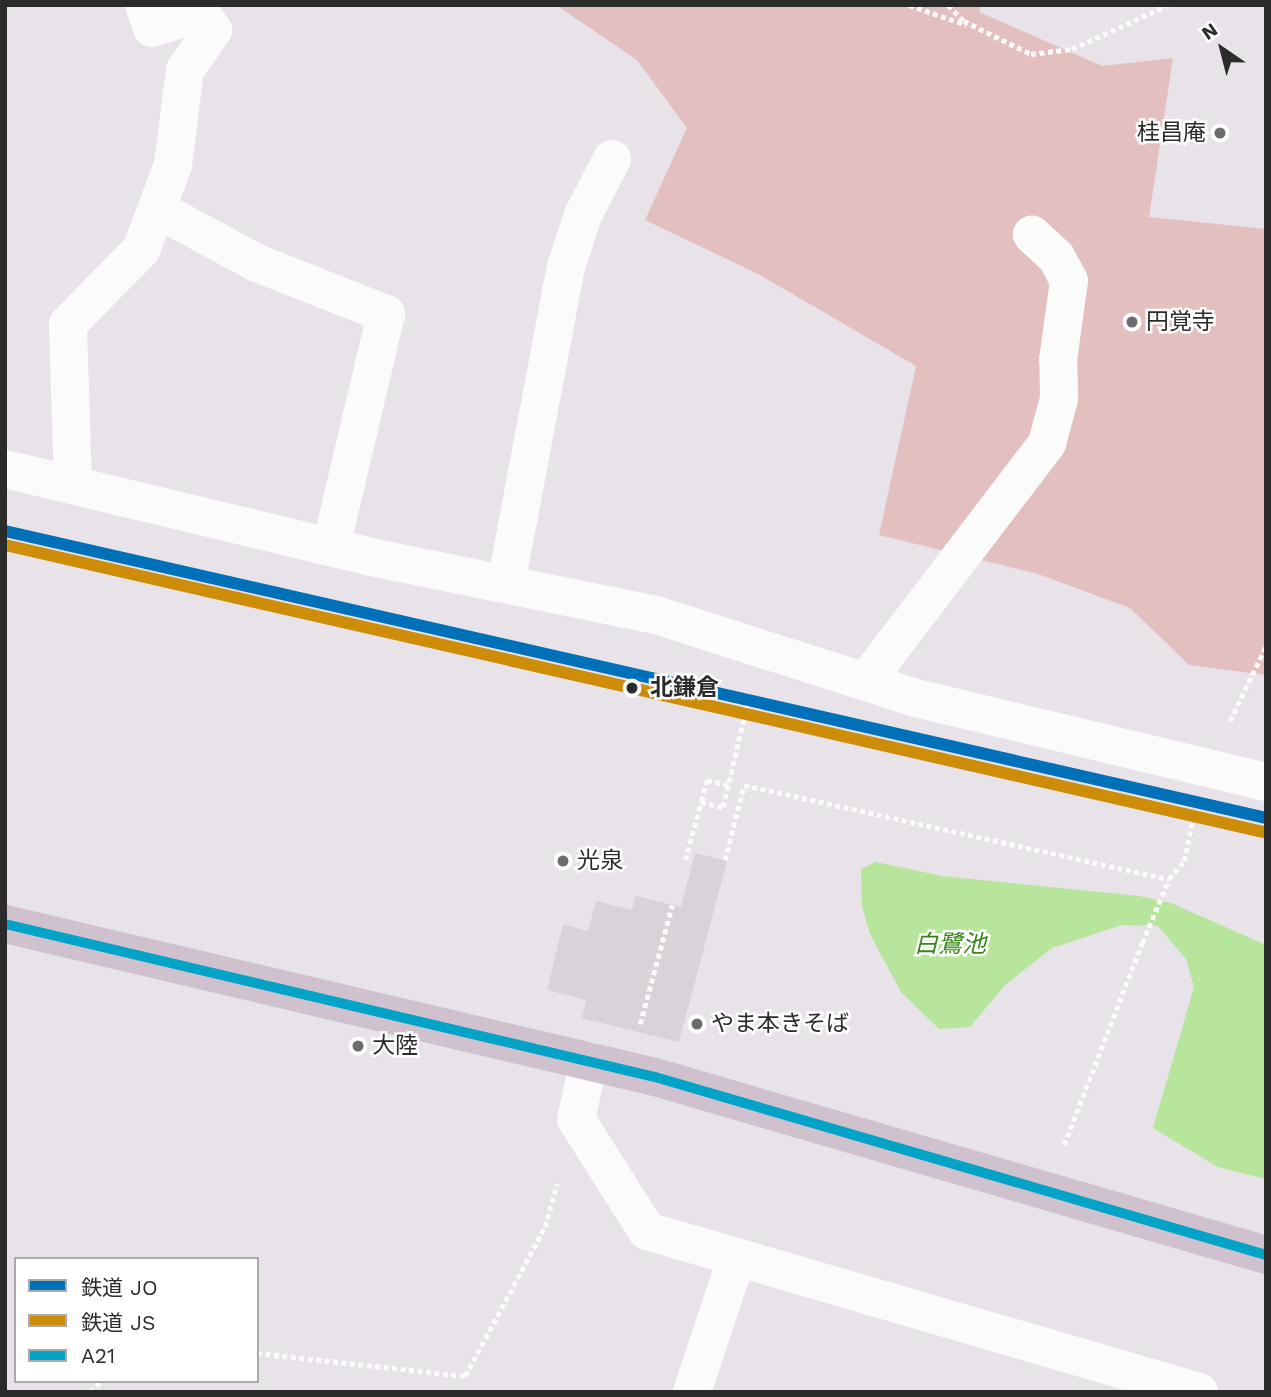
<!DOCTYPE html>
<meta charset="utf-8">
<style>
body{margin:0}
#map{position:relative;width:1271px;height:1397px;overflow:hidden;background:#e8e2e9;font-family:"Work Sans","Noto Sans JP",sans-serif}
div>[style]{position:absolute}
.green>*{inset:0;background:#e3bfc0}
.plaza>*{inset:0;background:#d9d2d9}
.water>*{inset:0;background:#b6e59b}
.path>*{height:4.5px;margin-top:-2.25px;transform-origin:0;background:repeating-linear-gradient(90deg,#fcfbfc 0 5px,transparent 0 8.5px)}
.minor>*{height:38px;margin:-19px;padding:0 19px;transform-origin:19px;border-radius:19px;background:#fcfbfc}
.major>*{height:38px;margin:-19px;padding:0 19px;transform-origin:19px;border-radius:19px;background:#d0c1ce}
.bus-1>*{height:10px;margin:-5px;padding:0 5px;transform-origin:5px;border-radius:5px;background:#02a3c6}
.rail-1>*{height:12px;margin:-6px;padding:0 6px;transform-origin:6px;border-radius:6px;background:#0070b9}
.rail-2>*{height:12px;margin:-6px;padding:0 6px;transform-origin:6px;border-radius:6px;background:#ce8d09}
.dots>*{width:19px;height:19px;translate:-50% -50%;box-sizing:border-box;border:4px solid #fff;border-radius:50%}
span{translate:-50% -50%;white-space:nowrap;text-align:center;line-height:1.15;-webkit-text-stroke:5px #fff;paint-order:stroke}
.poi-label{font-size:23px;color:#2b2b2b}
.right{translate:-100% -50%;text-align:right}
.left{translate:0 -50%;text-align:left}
.stop-label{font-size:23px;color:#2b2b2b;font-weight:700}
.water-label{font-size:24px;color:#368716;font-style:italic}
.frame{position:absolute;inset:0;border:7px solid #2b2b2b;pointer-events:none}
.legend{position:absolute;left:14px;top:1257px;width:245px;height:126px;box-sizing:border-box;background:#fff;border:2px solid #aaa;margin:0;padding:9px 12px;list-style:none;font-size:21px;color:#2b2b2b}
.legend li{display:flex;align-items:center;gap:14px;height:35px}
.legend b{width:35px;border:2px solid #aaa}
.north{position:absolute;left:1187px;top:14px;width:70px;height:70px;-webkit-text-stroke:5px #fff;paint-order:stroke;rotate:325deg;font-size:19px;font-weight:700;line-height:28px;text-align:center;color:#2b2b2b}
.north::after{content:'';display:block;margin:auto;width:24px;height:32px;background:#2b2b2b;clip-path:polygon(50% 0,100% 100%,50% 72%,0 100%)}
</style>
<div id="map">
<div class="green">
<i style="clip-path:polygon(556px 5px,981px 5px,979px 12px,1102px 66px,1173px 58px,1149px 217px,1266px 229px,1266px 675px,1189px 665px,1130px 608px,1038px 574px,879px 535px,916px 366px,758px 274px,645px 220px,687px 128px,637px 60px)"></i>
</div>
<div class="plaza">
<i style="clip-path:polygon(695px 853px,727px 861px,679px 1042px,582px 1018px,586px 1000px,547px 990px,563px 924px,588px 931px,596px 901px,632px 910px,636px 896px,681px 907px)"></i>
</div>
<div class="water">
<i style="clip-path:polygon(876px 862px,942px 876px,1139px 896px,1171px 903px,1266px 945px,1266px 1179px,1218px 1167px,1153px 1128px,1194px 987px,1186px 959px,1158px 926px,1122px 925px,1052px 948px,1005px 985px,970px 1027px,939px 1029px,901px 992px,870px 934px,862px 907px,861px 869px)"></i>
</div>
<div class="path">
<i style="left:909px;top:5px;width:61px;rotate:19deg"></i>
<i style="left:948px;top:5px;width:23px;rotate:45deg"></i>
<i style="left:964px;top:21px;width:75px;rotate:26.2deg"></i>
<i style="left:1031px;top:54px;width:41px;rotate:-7deg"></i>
<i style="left:1072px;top:49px;width:106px;rotate:-24.6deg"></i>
<i style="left:1020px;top:5px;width:29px"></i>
<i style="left:1230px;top:721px;width:83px;rotate:-64.4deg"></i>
<i style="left:701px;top:801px;width:22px;rotate:-74deg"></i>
<i style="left:707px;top:780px;width:23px;rotate:13deg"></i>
<i style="left:685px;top:860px;width:60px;rotate:-74.6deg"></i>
<i style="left:701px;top:802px;width:23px;rotate:13deg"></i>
<i style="left:723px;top:807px;width:114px;rotate:-76.8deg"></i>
<i style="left:725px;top:860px;width:77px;rotate:-75.8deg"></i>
<i style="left:744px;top:785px;width:435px;rotate:12.5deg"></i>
<i style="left:640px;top:1024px;width:123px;rotate:-74.9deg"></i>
<i style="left:1064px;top:1145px;width:217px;rotate:-68.9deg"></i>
<i style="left:1142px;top:943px;width:69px;rotate:-67.1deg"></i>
<i style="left:1169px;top:879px;width:23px;rotate:-50deg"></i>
<i style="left:1184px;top:861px;width:49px;rotate:-78.2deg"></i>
<i style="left:257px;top:1353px;width:209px;rotate:6.3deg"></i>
<i style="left:465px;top:1376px;width:169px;rotate:-61.8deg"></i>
<i style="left:545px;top:1227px;width:45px;rotate:-74.4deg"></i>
<i style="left:90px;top:1392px;width:16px;rotate:-43deg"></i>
</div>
<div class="minor">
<i style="left:157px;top:209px;width:114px;rotate:28.4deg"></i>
<i style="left:257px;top:263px;width:139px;rotate:21.6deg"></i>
<i style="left:386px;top:314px;width:239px;rotate:103.3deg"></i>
<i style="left:5px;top:469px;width:376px;rotate:13.5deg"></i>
<i style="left:371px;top:557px;width:291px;rotate:11.5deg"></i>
<i style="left:656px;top:615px;width:273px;rotate:17.7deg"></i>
<i style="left:916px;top:698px;width:360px;rotate:13.5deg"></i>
<i style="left:73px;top:485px;width:161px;rotate:-91.8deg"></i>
<i style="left:68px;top:324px;width:104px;rotate:-45.4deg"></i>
<i style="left:141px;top:250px;width:91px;rotate:-69.4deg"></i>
<i style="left:173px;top:165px;width:96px;rotate:-82.8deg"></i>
<i style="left:185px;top:70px;width:49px;rotate:-55deg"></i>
<i style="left:213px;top:30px;width:21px;rotate:-127deg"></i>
<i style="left:200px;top:13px;width:50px;rotate:162.6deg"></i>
<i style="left:152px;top:28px;width:24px;rotate:-109deg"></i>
<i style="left:506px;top:584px;width:323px;rotate:-79.3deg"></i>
<i style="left:566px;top:267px;width:55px;rotate:-71.9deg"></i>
<i style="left:583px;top:215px;width:63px;rotate:-62.6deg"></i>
<i style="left:866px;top:681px;width:299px;rotate:-52.7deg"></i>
<i style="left:1047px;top:443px;width:46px;rotate:-74.7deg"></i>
<i style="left:1059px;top:399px;width:39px;rotate:-91deg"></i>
<i style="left:1058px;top:360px;width:80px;rotate:-82.1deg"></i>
<i style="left:1069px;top:281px;width:27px;rotate:-118deg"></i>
<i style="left:1056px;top:257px;width:33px;rotate:-137deg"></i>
<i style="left:589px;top:1061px;width:59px;rotate:102.6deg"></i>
<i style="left:576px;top:1119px;width:133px;rotate:57.6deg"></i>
<i style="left:647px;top:1231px;width:575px;rotate:16.26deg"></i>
<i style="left:692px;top:1392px;width:142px;rotate:-71.6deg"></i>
</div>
<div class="major">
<i style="left:5px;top:924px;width:668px;rotate:13.25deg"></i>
<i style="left:655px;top:1077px;width:636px;rotate:16.24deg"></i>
</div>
<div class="bus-1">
<i style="left:5px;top:924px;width:668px;rotate:13.25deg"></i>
<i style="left:655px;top:1077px;width:636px;rotate:16.24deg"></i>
</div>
<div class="rail-1">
<i style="left:5px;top:531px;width:1293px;rotate:12.82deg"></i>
</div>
<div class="rail-2">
<i style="left:5px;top:545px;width:1290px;rotate:12.85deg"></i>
</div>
<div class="dots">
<i style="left:1220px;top:133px;background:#6d6b6e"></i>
<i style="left:1132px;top:322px;background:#6d6b6e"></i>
<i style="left:632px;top:688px;background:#2b2b2b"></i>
<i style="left:563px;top:861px;background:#6d6b6e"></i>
<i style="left:697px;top:1024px;background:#6d6b6e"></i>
<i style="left:358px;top:1046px;background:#6d6b6e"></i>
</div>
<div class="poi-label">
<span class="right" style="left:1206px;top:133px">桂昌庵</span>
<span class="left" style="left:1146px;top:322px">円覚寺</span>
<span class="left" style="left:577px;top:861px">光泉</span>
<span class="left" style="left:711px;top:1024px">やま本きそば</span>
<span class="left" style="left:372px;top:1046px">大陸</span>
</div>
<div class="stop-label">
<span class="left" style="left:650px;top:688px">北鎌倉</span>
</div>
<div class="water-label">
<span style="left:950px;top:945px">白鷺池</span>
</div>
<div class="frame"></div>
<ul class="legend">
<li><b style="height:9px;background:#0070b9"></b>鉄道 JO</li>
<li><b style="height:9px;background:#ce8d09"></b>鉄道 JS</li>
<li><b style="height:9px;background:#02a3c6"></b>A21</li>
</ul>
<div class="north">N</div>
</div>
